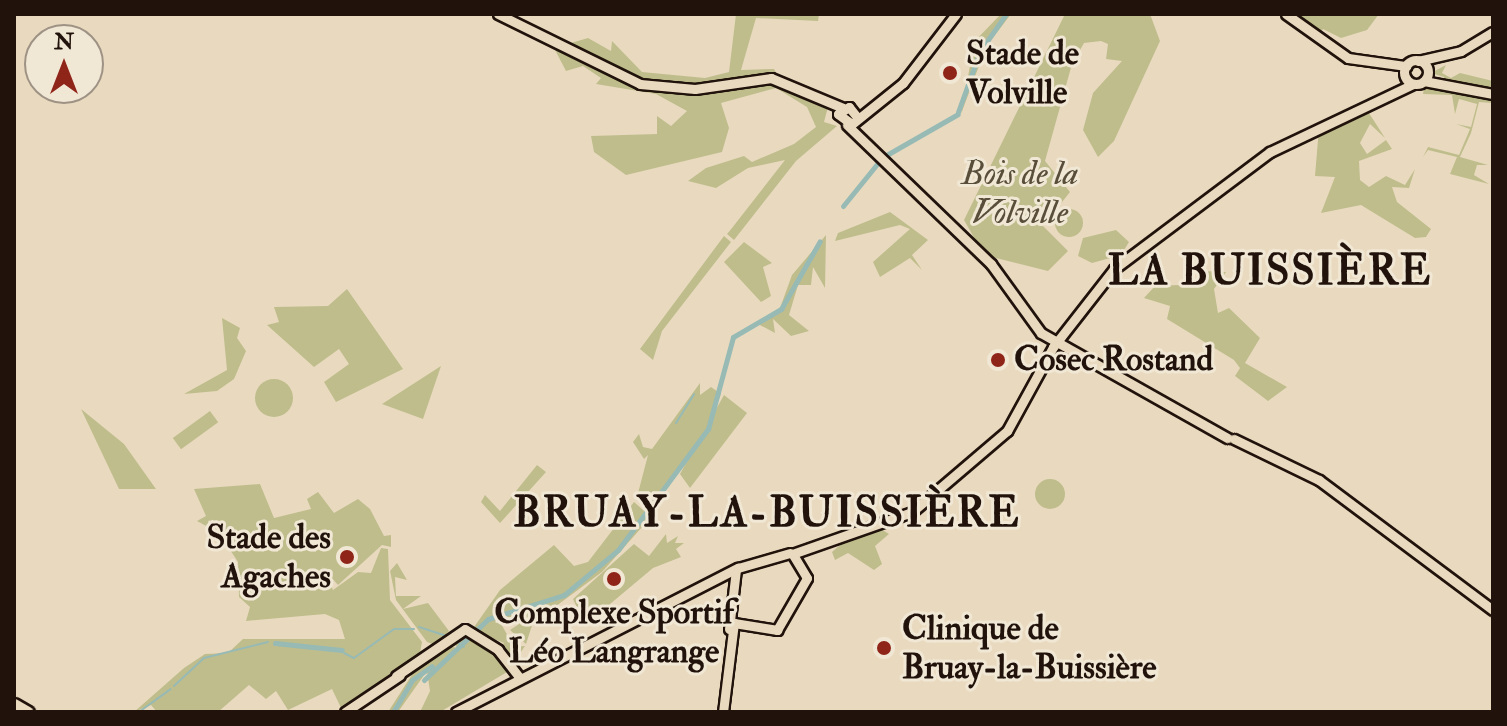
<!DOCTYPE html>
<meta charset="utf-8">
<style>
body{margin:0}
#map{position:relative;width:1507px;height:726px;overflow:hidden;background:#e9dabf;font-family:"IM FELL Double Pica",serif}
div>[style]{position:absolute}
.green>*{inset:0;background:#bfbd8c;transform-origin:0 0}
.round{border-radius:50%}
.stream>*{height:2px;margin:-1px;padding:0 1px;transform-origin:1px;border-radius:1px;background:#97bab5}
.river>*{height:5px;margin:-2.5px;padding:0 2.5px;transform-origin:2.5px;border-radius:2.5px;background:#97bab5}
.roads{filter:drop-shadow(2px 0 #21130c) drop-shadow(-2px 0 #21130c) drop-shadow(0 2px #21130c) drop-shadow(0 -2px #21130c)}
.major>*{height:9px;margin:-4.5px;padding:0 4.5px;transform-origin:4.5px;border-radius:4.5px;background:#e9dabf}
.major>.ring{margin:-4.5px;padding:0;box-sizing:content-box;background:none;border:9px solid #e9dabf;border-radius:50%}
.highway>*{height:11px;margin:-5.5px;padding:0 5.5px;transform-origin:5.5px;border-radius:5.5px;background:#e9dabf}
.dots>*{width:22px;height:22px;translate:-50% -50%;box-sizing:border-box;border:4px solid #f1e7d5;border-radius:50%}
span{translate:-50% -50%;white-space:nowrap;text-align:center;line-height:1.15;-webkit-text-stroke:6px #f1e7d5;paint-order:stroke}
.poi-label{font-size:34px;color:#21130c;font-weight:700}
.left{translate:0 -50%;text-align:left}
.right{translate:-100% -50%;text-align:right}
.park-label{font-size:34px;color:#584e39;font-style:italic}
.district-label{font-size:42px;color:#21130c;font-weight:700;letter-spacing:2px}
.frame{position:absolute;inset:0;border:16px solid #21130c;pointer-events:none}
.north{position:absolute;left:24px;top:24px;width:80px;height:80px;box-sizing:border-box;background:#f1e7d5;border:2px solid #9e9285;border-radius:50%;rotate:0deg;font-size:22px;font-weight:700;line-height:32px;text-align:center;color:#21130c}
.north::after{content:'';display:block;margin:auto;width:28px;height:36px;background:#8f2418;clip-path:polygon(50% 0,100% 100%,50% 72%,0 100%)}
</style>
<div id="map">
<div class="green">
<i style="clip-path:polygon(736px 14px,819px 14px,818px 21px,756px 18px,741px 70px,774px 69px,781px 82px,828px 107px,824px 122px,837px 126px,796px 161px,734px 240px,727px 234px,732px 228px,785px 160px,748px 168px,716px 188px,688px 181px,706px 168px,744px 156px,752px 162px,794px 144px,816px 127px,807px 107px,776px 88px,721px 103px,729px 128px,722px 152px,626px 175px,594px 152px,591px 136px,657px 134px,657px 116px,671px 126px,687px 111px,656px 94px,596px 84px,601px 78px,583px 66px,566px 71px,554px 48px,588px 38px,611px 51px,612px 41px,642px 72px,705px 78px,729px 72px)"></i>
<i style="clip-path:polygon(1001px 14px,1011px 14px,986px 47px,961px 114px,972px 55px,983px 44px,970px 46px)"></i>
<i style="clip-path:polygon(1065px 14px,1150px 14px,1160px 41px,1114px 141px,1098px 157px,1083px 130px,1093px 93px,1122px 61px,1106px 59px,1108px 44px,1101px 41px,1084px 43px,1072px 64px,1045px 161px,1070px 192px,1043px 226px,1068px 251px,1048px 271px,984px 255px,964px 220px)"></i>
<i style="clip-path:polygon(1291px 14px,1379px 14px,1367px 30px,1341px 38px,1323px 29px,1319px 35px)"></i>
<i style="clip-path:polygon(1446px 65px,1442px 73px,1451px 78px,1460px 73px,1493px 81px,1493px 103px,1479px 102px,1471px 133px,1460px 157px,1488px 165px,1477px 165px,1474px 175px,1489px 184px,1450px 174px,1457px 157px,1428px 150px,1423px 157px,1428px 147px,1459px 155px,1470px 129px,1456px 124px,1471px 127px,1477px 104px,1459px 99px,1455px 114px,1452px 95px,1423px 94px,1425px 83px,1445px 86px,1444px 77px,1431px 73px)"></i>
<i style="clip-path:polygon(1367px 110px,1385px 138px,1370px 124px,1360px 143px,1367px 154px,1386px 140px,1392px 149px,1359px 161px,1360px 180px,1369px 187px,1386px 176px,1405px 185px,1415px 169px,1409px 188px,1392px 187px,1397px 202px,1431px 229px,1426px 237px,1415px 238px,1361px 205px,1321px 213px,1335px 177px,1315px 176px,1319px 128px)"></i>
<i class="round" style="left:1055px;top:209px;width:28px;height:28px"></i>
<i style="clip-path:polygon(890px 212px,928px 240px,912px 255px,922px 270px,910px 258px,880px 277px,873px 262px,910px 229px,900px 225px,835px 241px,838px 233px)"></i>
<i style="clip-path:polygon(1116px 230px,1129px 242px,1121px 255px,1092px 263px,1078px 256px,1083px 238px)"></i>
<i style="clip-path:polygon(826px 235px,825px 288px,813px 267px,811px 285px,798px 285px,789px 315px,809px 331px,791px 336px,773px 319px,775px 333px,758px 324px,780px 308px,792px 275px)"></i>
<i style="clip-path:polygon(724px 236px,731px 242px,662px 331px,653px 360px,640px 349px)"></i>
<i style="clip-path:polygon(744px 242px,772px 263px,763px 267px,771px 296px,761px 302px,724px 262px)"></i>
<i style="clip-path:polygon(1203px 271px,1226px 272px,1214px 289px,1218px 313px,1229px 308px,1260px 338px,1245px 363px,1287px 387px,1268px 401px,1235px 376px,1240px 368px,1234px 360px,1167px 319px,1170px 306px,1144px 298px,1155px 286px,1204px 284px)"></i>
<i style="clip-path:polygon(347px 289px,403px 369px,336px 402px,324px 382px,349px 364px,339px 349px,314px 367px,267px 325px,279px 322px,274px 307px,328px 306px)"></i>
<i style="clip-path:polygon(222px 318px,240px 328px,237px 338px,246px 351px,234px 379px,217px 391px,184px 394px,227px 370px)"></i>
<i style="clip-path:polygon(441px 366px,423px 419px,382px 404px)"></i>
<i class="round" style="left:255px;top:379px;width:38px;height:38px"></i>
<i style="clip-path:polygon(700px 383px,700px 395px,711px 387px,721px 394px,706px 431px,656px 498px,637px 497px,648px 455px,644px 459px,633px 442px,639px 434px,643px 447px,652px 449px)"></i>
<i style="clip-path:polygon(724px 395px,747px 413px,690px 488px,680px 474px)"></i>
<i style="clip-path:polygon(81px 409px,124px 444px,156px 489px,119px 489px)"></i>
<i style="left:210px;top:411px;width:14px;height:46px;rotate:54deg"></i>
<i style="clip-path:polygon(537px 465px,546px 472px,500px 523px,481px 502px,485px 495px,500px 511px)"></i>
<i class="round" style="left:1035px;top:479px;width:30px;height:30px"></i>
<i style="clip-path:polygon(260px 484px,274px 518px,311px 509px,307px 499px,318px 492px,334px 513px,358px 499px,370px 509px,384px 536px,391px 535px,391px 547px,382px 545px,338px 585px,322px 567px,333px 590px,358px 572px,371px 573px,381px 548px,388px 549px,390px 600px,422px 642px,420px 653px,343px 712px,332px 689px,288px 710px,276px 691px,266px 699px,249px 685px,218px 712px,157px 712px,151px 705px,134px 712px,184px 668px,205px 654px,228px 653px,243px 639px,345px 639px,339px 620px,325px 614px,246px 621px,250px 607px,239px 597px,238px 562px,219px 533px,197px 521px,206px 516px,194px 489px)"></i>
<i style="clip-path:polygon(634px 502px,651px 517px,602px 572px,544px 615px,537px 610px,526px 644px,510px 630px,519px 624px,517px 615px,508px 626px,500px 622px,514px 647px,525px 646px,514px 662px,500px 649px,504px 643px,472px 630px,500px 590px,554px 545px,574px 566px,588px 562px)"></i>
<i style="clip-path:polygon(881px 529px,889px 534px,875px 546px,882px 564px,874px 570px,848px 553px,835px 560px,832px 552px,847px 539px)"></i>
<i style="clip-path:polygon(666px 534px,667px 543px,678px 536px,675px 543px,684px 543px,676px 549px,681px 557px,653px 568px,585px 625px,573px 599px,634px 544px,649px 556px)"></i>
<i style="clip-path:polygon(397px 563px,407px 580px,395px 577px,396px 596px,421px 596px,403px 609px,428px 603px,449px 631px,435px 645px,427px 642px,396px 600px,390px 571px)"></i>
<i style="clip-path:polygon(459px 634px,485px 643px,512px 669px,440px 712px,420px 712px,430px 691px,427px 671px,398px 712px,388px 712px,417px 667px,448px 641px,448px 646px,458px 648px,450px 640px)"></i>
</div>
<div class="stream">
<i style="left:676px;top:423px;width:34px;rotate:-58deg"></i>
<i style="left:419px;top:627px;width:29px;rotate:18deg"></i>
<i style="left:454px;top:640px;width:12px;rotate:35deg"></i>
<i style="left:344px;top:653px;width:11px;rotate:27deg"></i>
<i style="left:354px;top:658px;width:49px;rotate:-35.9deg"></i>
<i style="left:394px;top:629px;width:20px"></i>
<i style="left:174px;top:686px;width:41px;rotate:-43deg"></i>
<i style="left:204px;top:658px;width:66px;rotate:-14deg"></i>
<i style="left:139px;top:712px;width:39px;rotate:-36deg"></i>
</div>
<div class="river">
<i style="left:958px;top:112px;width:65px;rotate:-70.2deg"></i>
<i style="left:980px;top:51px;width:45px;rotate:-54.9deg"></i>
<i style="left:883px;top:157px;width:86px;rotate:-29.8deg"></i>
<i style="left:843px;top:206px;width:54px;rotate:-51deg"></i>
<i style="left:275px;top:643px;width:67px;rotate:6deg"></i>
<i style="left:424px;top:680px;width:88px;rotate:-43.6deg"></i>
<i style="left:488px;top:619px;width:80px;rotate:-17.5deg"></i>
<i style="left:564px;top:595px;width:70px;rotate:-39.8deg"></i>
<i style="left:618px;top:550px;width:151px;rotate:-53.4deg"></i>
<i style="left:708px;top:429px;width:95px;rotate:-74.8deg"></i>
<i style="left:733px;top:337px;width:56px;rotate:-30.3deg"></i>
<i style="left:781px;top:309px;width:78px;rotate:-60.2deg"></i>
<i style="left:393px;top:712px;width:37px;rotate:-59deg"></i>
<i style="left:412px;top:680px;width:24px;rotate:-35deg"></i>
</div>
<div class="roads">
<div class="major">
<i style="left:498px;top:14px;width:158px;rotate:26.2deg"></i>
<i style="left:640px;top:84px;width:55px;rotate:5.2deg"></i>
<i style="left:695px;top:89px;width:77px;rotate:-8.2deg"></i>
<i style="left:771px;top:78px;width:78px;rotate:22.6deg"></i>
<i style="left:1286px;top:14px;width:76px;rotate:35.4deg"></i>
<i style="left:1348px;top:58px;width:59px;rotate:7.9deg"></i>
<i class="ring" style="left:1404px;top:60px;width:15px;height:15px"></i>
<i style="left:1418px;top:61px;width:44px;rotate:-13.1deg"></i>
<i style="left:1461px;top:51px;width:37px;rotate:-31deg"></i>
<i style="left:1424px;top:81px;width:70px;rotate:10.7deg"></i>
<i style="left:857px;top:117px;width:13px;rotate:-129deg"></i>
<i style="left:849px;top:107px;width:13px;rotate:148deg"></i>
<i style="left:838px;top:114px;width:17px;rotate:36deg"></i>
<i style="left:852px;top:124px;width:65px;rotate:-38.8deg"></i>
<i style="left:903px;top:83px;width:87px;rotate:-52.5deg"></i>
<i style="left:847px;top:125px;width:200px;rotate:44deg"></i>
<i style="left:991px;top:264px;width:85px;rotate:54.1deg"></i>
<i style="left:1041px;top:333px;width:214px;rotate:29.4deg"></i>
<i style="left:1234px;top:439px;width:94px;rotate:25.8deg"></i>
<i style="left:1319px;top:480px;width:217px;rotate:36.8deg"></i>
<i style="left:795px;top:553px;width:124px;rotate:-19.3deg"></i>
<i style="left:912px;top:512px;width:125px;rotate:-40.5deg"></i>
<i style="left:1007px;top:431px;width:96px;rotate:-61.3deg"></i>
<i style="left:1053px;top:347px;width:99px;rotate:-52deg"></i>
<i style="left:1114px;top:269px;width:195px;rotate:-36.9deg"></i>
<i style="left:1270px;top:152px;width:158px;rotate:-25.4deg"></i>
<i style="left:734px;top:623px;width:44px;rotate:9.2deg"></i>
<i style="left:777px;top:630px;width:60px;rotate:-60deg"></i>
<i style="left:807px;top:578px;width:27px;rotate:-121deg"></i>
<i style="left:729px;top:629px;width:60px;rotate:-83.3deg"></i>
<i style="left:396px;top:676px;width:83px;rotate:-34.3deg"></i>
<i style="left:465px;top:629px;width:39px;rotate:32deg"></i>
<i style="left:498px;top:650px;width:33px;rotate:52deg"></i>
<i style="left:345px;top:712px;width:66px;rotate:-33.9deg"></i>
<i style="left:456px;top:712px;width:317px;rotate:-27.1deg"></i>
<i style="left:738px;top:568px;width:54px;rotate:-16.1deg"></i>
<i style="left:723px;top:712px;width:90px;rotate:-83deg"></i>
</div>
<div class="highway">
<i style="left:14px;top:704px;width:16px;rotate:30deg"></i>
</div>
</div>
<div class="dots">
<i style="left:950px;top:73px;background:#8f2418"></i>
<i style="left:998px;top:360px;background:#8f2418"></i>
<i style="left:347px;top:557px;background:#8f2418"></i>
<i style="left:614px;top:579px;background:#8f2418"></i>
<i style="left:884px;top:648px;background:#8f2418"></i>
</div>
<div class="poi-label">
<span class="left" style="left:966px;top:73px">Stade de<br>Volville</span>
<span class="left" style="left:1014px;top:360px">Cosec Rostand</span>
<span class="right" style="left:331px;top:557px">Stade des<br>Agaches</span>
<span style="left:614px;top:632px">Complexe Sportif<br>Léo Langrange</span>
<span class="left" style="left:902px;top:648px">Clinique de<br>Bruay-la-Buissière</span>
</div>
<div class="park-label">
<span style="left:1020px;top:193px">Bois de la<br>Volville</span>
</div>
<div class="district-label">
<span style="left:1270px;top:271px">LA BUISSIÈRE</span>
<span style="left:767px;top:513px">BRUAY-LA-BUISSIÈRE</span>
</div>
<div class="frame"></div>
<div class="north">N</div>
</div>
